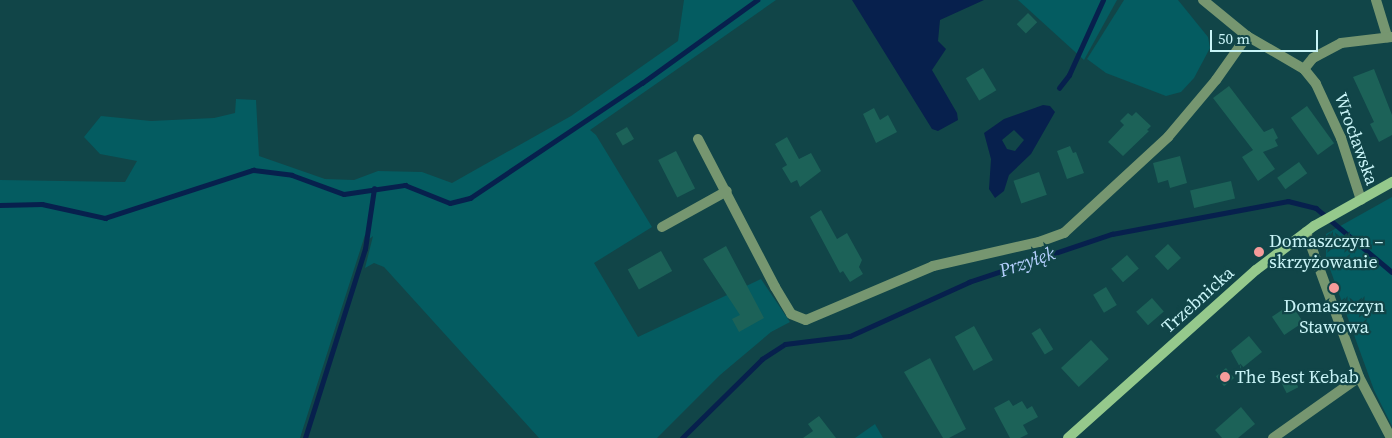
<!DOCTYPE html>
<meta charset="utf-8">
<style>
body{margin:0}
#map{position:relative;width:1392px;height:438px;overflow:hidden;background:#114548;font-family:"Source Serif 4",serif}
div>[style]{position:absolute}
.green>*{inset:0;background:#045c61}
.water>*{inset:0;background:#07204d}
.stream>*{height:4.5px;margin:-2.25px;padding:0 2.25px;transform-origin:2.25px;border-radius:2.25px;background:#07204d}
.building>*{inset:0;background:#1c6258;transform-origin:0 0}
.street>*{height:10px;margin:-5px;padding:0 5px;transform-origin:5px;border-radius:5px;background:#769670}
.secondary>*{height:10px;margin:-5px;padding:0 5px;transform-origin:5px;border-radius:5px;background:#95c98c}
.dots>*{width:14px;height:14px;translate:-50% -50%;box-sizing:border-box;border:2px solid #114548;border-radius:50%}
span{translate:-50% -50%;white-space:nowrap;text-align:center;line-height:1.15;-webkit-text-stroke:4.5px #114548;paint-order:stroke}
.street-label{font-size:18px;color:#c9f4f7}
.poi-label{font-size:18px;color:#c9f4f7}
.left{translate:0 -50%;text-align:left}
.water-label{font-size:19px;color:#b4cffd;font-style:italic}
.scale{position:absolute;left:1210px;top:30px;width:108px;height:22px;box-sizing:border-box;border:2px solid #c9f4f7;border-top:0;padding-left:6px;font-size:15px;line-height:18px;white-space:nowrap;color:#c9f4f7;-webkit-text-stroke:4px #114548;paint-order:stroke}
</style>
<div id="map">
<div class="green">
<i style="clip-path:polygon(684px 0,776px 0,590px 130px,596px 135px,652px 227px,594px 263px,638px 337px,761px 279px,790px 322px,771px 332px,720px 375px,657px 438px,539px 438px,384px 267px,374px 263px,365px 268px,373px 236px,366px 242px,365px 235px,300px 438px,0 438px,0 180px,125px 182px,137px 161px,100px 154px,84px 137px,101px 116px,151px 121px,214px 118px,235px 113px,236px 99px,256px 100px,259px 156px,325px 179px,354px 180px,378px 171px,422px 172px,452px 183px,571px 116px,678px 41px)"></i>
<i style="clip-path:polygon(1018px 0,1117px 0,1084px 60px)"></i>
<i style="clip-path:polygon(1124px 0,1178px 0,1208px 37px,1210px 48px,1194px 78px,1181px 92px,1166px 96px,1106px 73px,1087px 59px)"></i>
<i style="clip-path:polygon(1392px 197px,1392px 426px,1374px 390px,1326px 258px,1326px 234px)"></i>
<i style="clip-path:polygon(875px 424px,883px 438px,855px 438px)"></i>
</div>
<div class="water">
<i style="clip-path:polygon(852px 0,984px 0,940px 20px,938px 41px,946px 49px,932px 70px,957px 113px,958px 120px,938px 131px,932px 129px)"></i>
<i style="clip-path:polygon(evenodd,1043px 105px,1050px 106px,1055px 112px,1031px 154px,1009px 175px,1004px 191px,995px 198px,989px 189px,991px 159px,984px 133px,1004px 119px,1043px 105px,1014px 130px,1024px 140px,1015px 151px,1007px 149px,1002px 140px,1014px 130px)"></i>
</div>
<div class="stream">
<i style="left:1059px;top:88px;width:16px;rotate:-52deg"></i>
<i style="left:1069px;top:75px;width:82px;rotate:-65.6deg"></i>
<i style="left:0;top:205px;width:42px;rotate:-1.4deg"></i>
<i style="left:42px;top:204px;width:65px;rotate:12.5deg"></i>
<i style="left:105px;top:218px;width:156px;rotate:-18deg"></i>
<i style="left:253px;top:170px;width:39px;rotate:7deg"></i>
<i style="left:292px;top:175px;width:55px;rotate:20.1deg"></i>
<i style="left:344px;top:194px;width:62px;rotate:-8.4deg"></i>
<i style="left:405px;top:185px;width:48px;rotate:21.8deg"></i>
<i style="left:450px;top:203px;width:21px;rotate:-14deg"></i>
<i style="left:470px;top:198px;width:207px;rotate:-33.8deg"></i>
<i style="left:642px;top:83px;width:142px;rotate:-35.8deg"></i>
<i style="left:305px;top:438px;width:198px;rotate:-72.4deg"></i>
<i style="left:365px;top:249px;width:61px;rotate:-81.5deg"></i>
<i style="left:682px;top:438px;width:112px;rotate:-44.6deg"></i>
<i style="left:762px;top:359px;width:27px;rotate:-33deg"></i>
<i style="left:785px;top:344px;width:65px;rotate:-7deg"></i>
<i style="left:850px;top:336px;width:131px;rotate:-24.4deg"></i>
<i style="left:969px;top:282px;width:151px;rotate:-18.6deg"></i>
<i style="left:1112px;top:234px;width:179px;rotate:-10.6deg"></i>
<i style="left:1288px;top:201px;width:29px;rotate:14deg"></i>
<i style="left:1316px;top:208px;width:99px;rotate:40.1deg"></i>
</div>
<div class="building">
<i style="left:1028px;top:13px;width:13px;height:16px;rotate:45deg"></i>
<i style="left:983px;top:68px;width:26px;height:20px;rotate:59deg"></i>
<i style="clip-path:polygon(1374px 69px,1392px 115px,1392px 135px,1379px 142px,1370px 124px,1374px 122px,1353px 77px)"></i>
<i style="clip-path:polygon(1229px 86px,1264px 132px,1273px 128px,1278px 138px,1275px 140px,1278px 146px,1263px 152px,1275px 169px,1258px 181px,1242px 157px,1253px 150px,1213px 98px)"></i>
<i style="left:1307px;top:106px;width:46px;height:20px;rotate:54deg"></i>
<i style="clip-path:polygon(874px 108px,880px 120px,888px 115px,897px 132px,876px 143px,863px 114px)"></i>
<i style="clip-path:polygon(1136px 112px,1151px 126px,1147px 130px,1149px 131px,1123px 156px,1108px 142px,1124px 125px,1120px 121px,1128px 113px,1132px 116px)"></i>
<i style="left:627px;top:127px;width:14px;height:13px;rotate:60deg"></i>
<i style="clip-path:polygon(787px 137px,799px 159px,811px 153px,821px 171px,800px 187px,797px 180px,791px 183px,782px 168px,787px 165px,775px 144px)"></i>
<i style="clip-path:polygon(1070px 146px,1073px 153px,1076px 152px,1084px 173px,1067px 179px,1057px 151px)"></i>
<i style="left:676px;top:151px;width:42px;height:20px;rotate:63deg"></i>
<i style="clip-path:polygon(1180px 156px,1187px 183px,1170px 188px,1168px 180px,1158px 183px,1153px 163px)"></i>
<i style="left:1299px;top:162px;width:14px;height:27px;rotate:54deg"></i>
<i style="left:1039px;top:172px;width:24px;height:27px;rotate:71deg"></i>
<i style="left:1231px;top:181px;width:18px;height:42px;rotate:77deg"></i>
<i style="clip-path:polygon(821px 210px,837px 239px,847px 233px,862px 260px,859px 267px,863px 274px,850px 282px,843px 271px,840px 273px,810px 217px)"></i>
<i style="left:1168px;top:244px;width:19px;height:18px;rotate:47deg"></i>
<i style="clip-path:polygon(726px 246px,764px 318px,739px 332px,732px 319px,740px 315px,703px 259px)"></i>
<i style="left:661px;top:251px;width:23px;height:38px;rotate:61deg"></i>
<i style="left:1127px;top:255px;width:18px;height:21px;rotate:49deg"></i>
<i style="left:1106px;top:287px;width:21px;height:15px;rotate:59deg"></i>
<i style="left:1152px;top:298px;width:18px;height:21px;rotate:49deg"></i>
<i style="left:1291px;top:304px;width:22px;height:23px;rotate:56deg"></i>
<i style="left:974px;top:326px;width:39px;height:22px;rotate:61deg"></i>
<i style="left:1040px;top:328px;width:25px;height:10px;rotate:58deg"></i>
<i style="clip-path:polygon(1249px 336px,1262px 352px,1241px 369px,1231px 351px)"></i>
<i style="left:1091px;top:340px;width:26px;height:41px;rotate:47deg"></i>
<i style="clip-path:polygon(930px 358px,966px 429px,949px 438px,943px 438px,904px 372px)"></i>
<i style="left:1226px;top:368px;width:13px;height:13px;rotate:51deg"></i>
<i style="left:1291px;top:373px;width:16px;height:13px;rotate:63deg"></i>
<i style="clip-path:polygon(1009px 400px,1013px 406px,1022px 401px,1027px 409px,1032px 406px,1038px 417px,1023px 425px,1028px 434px,1020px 438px,1010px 438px,994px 408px)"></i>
<i style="clip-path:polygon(1241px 407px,1255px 424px,1238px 438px,1222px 438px,1215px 430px)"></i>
<i style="clip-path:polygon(819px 416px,836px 438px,803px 438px,813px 431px,808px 424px)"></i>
</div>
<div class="street">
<i style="left:1203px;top:0;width:57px;rotate:39.3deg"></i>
<i style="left:1247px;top:36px;width:66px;rotate:30.1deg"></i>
<i style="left:1304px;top:69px;width:19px;rotate:51deg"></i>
<i style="left:1316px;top:84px;width:60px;rotate:65.2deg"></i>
<i style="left:1341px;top:138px;width:65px;rotate:72.1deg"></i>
<i style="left:1376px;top:0;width:39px;rotate:73deg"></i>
<i style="left:1304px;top:69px;width:14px;rotate:-51deg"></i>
<i style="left:1313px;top:58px;width:32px;rotate:-28deg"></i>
<i style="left:1341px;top:43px;width:51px;rotate:-6.7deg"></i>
<i style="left:698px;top:139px;width:167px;rotate:62.5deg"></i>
<i style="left:775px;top:287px;width:31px;rotate:59deg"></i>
<i style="left:791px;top:314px;width:16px;rotate:22deg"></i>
<i style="left:806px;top:320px;width:138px;rotate:-23deg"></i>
<i style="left:933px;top:266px;width:109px;rotate:-12.8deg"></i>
<i style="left:1039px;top:242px;width:27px;rotate:-20deg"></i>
<i style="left:1064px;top:233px;width:142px;rotate:-42.7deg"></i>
<i style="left:1168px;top:137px;width:75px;rotate:-49.9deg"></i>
<i style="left:1216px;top:80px;width:54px;rotate:-54.8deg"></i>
<i style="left:662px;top:227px;width:74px;rotate:-29deg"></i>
<i style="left:1306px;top:232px;width:154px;rotate:69.9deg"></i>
<i style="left:1359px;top:377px;width:69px;rotate:62.3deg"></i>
<i style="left:1273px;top:438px;width:105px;rotate:-35.3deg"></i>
</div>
<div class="secondary">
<i style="left:1068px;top:438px;width:252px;rotate:-41.8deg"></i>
<i style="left:1256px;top:270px;width:73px;rotate:-37.2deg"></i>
<i style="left:1314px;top:226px;width:90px;rotate:-29.4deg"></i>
</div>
<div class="dots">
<i style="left:1259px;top:252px;background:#f59b9a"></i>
<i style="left:1334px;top:288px;background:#f59b9a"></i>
<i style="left:1225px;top:377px;background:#f59b9a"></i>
</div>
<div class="street-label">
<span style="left:1356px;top:139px;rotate:70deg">Wrocławska</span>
<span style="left:1198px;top:300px;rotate:-42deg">Trzebnicka</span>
</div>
<div class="poi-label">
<span class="left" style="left:1269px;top:252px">Domaszczyn –<br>skrzyżowanie</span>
<span style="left:1334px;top:317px">Domaszczyn<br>Stawowa</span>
<span class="left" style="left:1235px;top:377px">The Best Kebab</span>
</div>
<div class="water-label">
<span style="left:1027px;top:262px;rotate:-19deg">Przyłęk</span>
</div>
<div class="scale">50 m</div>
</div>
